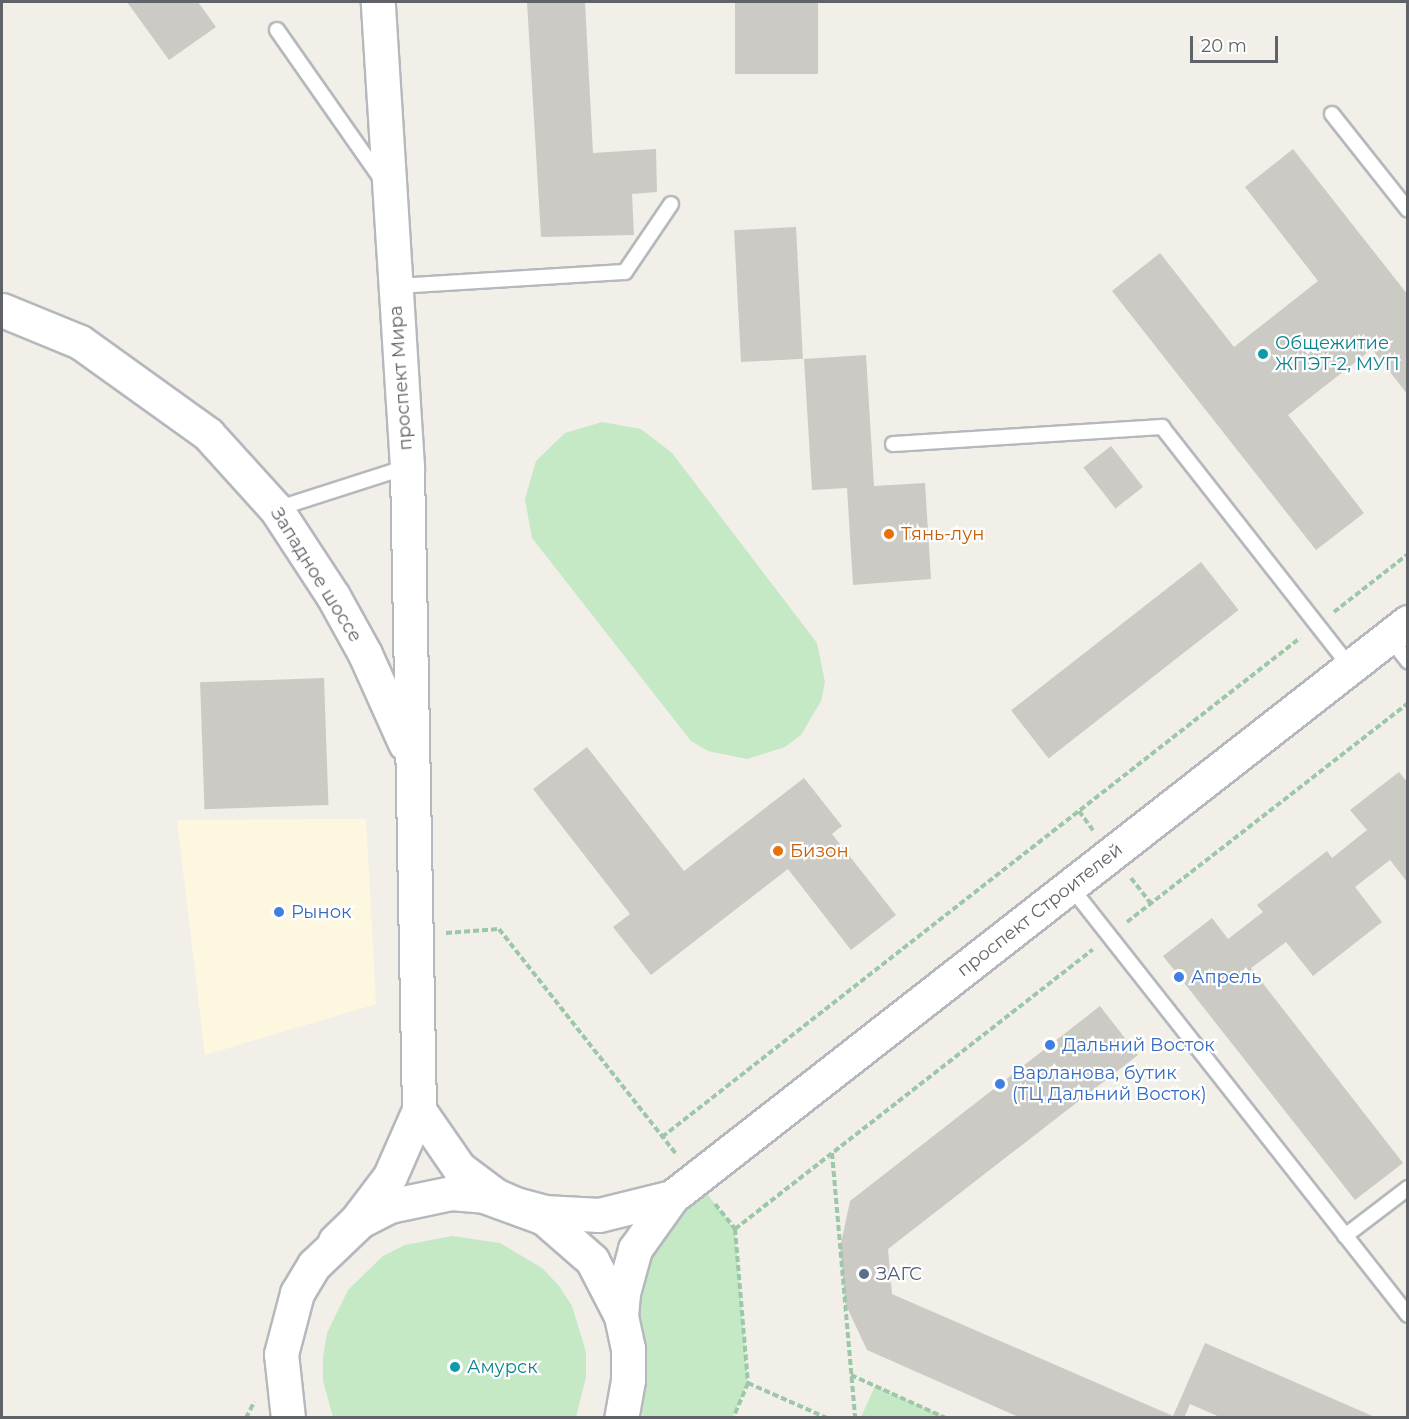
<!DOCTYPE html>
<meta charset="utf-8">
<style>
body{margin:0}
#map{position:relative;width:1409px;height:1419px;overflow:hidden;background:#f1efe8;font-family:Montserrat,sans-serif}
div>[style]{position:absolute}
.commercial>*{inset:0;background:#fef7e0}
.green>*{inset:0;background:#c5e8c5}
.building>*{inset:0;background:#cccac5;transform-origin:0 0}
.path>*{height:4px;margin-top:-2px;transform-origin:0;background:repeating-linear-gradient(90deg,#9cc7a9 0 6px,transparent 0 9px)}
.roads{filter:drop-shadow(2px 0 #b5b8bc) drop-shadow(-2px 0 #b5b8bc) drop-shadow(0 2px #b5b8bc) drop-shadow(0 -2px #b5b8bc)}
.lane>*{height:14px;margin:-7px;padding:0 7px;transform-origin:7px;border-radius:7px;background:#fff}
.secondary>*{height:33px;margin:-16.5px;padding:0 16.5px;transform-origin:16.5px;border-radius:16.5px;background:#fff}
.dots>*{width:16px;height:16px;translate:-50% -50%;box-sizing:border-box;border:3px solid #fff;border-radius:50%}
span{translate:-50% -50%;white-space:nowrap;text-align:center;line-height:1.15;-webkit-text-stroke:4.5px #fff;paint-order:stroke}
.culture-label{font-size:18px;color:#0d838f}
.left{translate:0 -50%;text-align:left}
.street-label{font-size:18px;color:#5f6368}
.food-label{font-size:18px;color:#c56008}
.shop-label{font-size:18px;color:#366cbe}
.service-label{font-size:18px;color:#4e5e75}
.frame{position:absolute;inset:0;border:3px solid #5f6368;pointer-events:none}
.scale{position:absolute;left:1190px;top:36px;width:88px;height:27px;box-sizing:border-box;border:3px solid #5f6368;border-top:0;padding-left:8px;font-size:18px;line-height:21px;white-space:nowrap;color:#5f6368;-webkit-text-stroke:4px #fff;paint-order:stroke}
</style>
<div id="map">
<div class="commercial">
<i style="clip-path:polygon(366px 819px,376px 1004px,205px 1055px,177px 820px)"></i>
</div>
<div class="green">
<i style="clip-path:polygon(602px 422px,641px 429px,672px 453px,817px 643px,825px 682px,821px 701px,801px 735px,785px 747px,747px 759px,708px 751px,691px 741px,532px 538px,525px 499px,536px 461px,565px 433px)"></i>
<i style="clip-path:polygon(695px 1179px,735px 1229px,748px 1383px,733px 1417px,644px 1418px,634px 1398px,623px 1293px)"></i>
<i style="clip-path:polygon(452px 1236px,500px 1243px,542px 1268px,559px 1286px,572px 1306px,586px 1352px,586px 1377px,576px 1417px,333px 1417px,323px 1381px,323px 1357px,327px 1333px,348px 1290px,383px 1256px,405px 1245px)"></i>
<i style="clip-path:polygon(875px 1386px,946px 1417px,861px 1417px)"></i>
</div>
<div class="building">
<i style="clip-path:polygon(127px 2px,198px 2px,216px 27px,169px 60px)"></i>
<i style="clip-path:polygon(527px 2px,585px 2px,593px 153px,656px 149px,657px 192px,632px 194px,634px 235px,541px 237px)"></i>
<i style="left:735px;top:2px;width:83px;height:72px"></i>
<i style="clip-path:polygon(1293px 149px,1408px 295px,1408px 395px,1372px 349px,1288px 415px,1364px 513px,1316px 550px,1112px 291px,1160px 253px,1234px 347px,1318px 281px,1245px 187px)"></i>
<i style="left:796px;top:227px;width:132px;height:62px;rotate:87deg"></i>
<i style="clip-path:polygon(866px 355px,874px 486px,925px 483px,931px 579px,853px 585px,847px 488px,812px 490px,804px 359px)"></i>
<i style="left:1111px;top:446px;width:52px;height:35px;rotate:52deg"></i>
<i style="left:1201px;top:562px;width:61px;height:241px;rotate:52deg"></i>
<i style="left:324px;top:678px;width:127px;height:124px;rotate:88deg"></i>
<i style="clip-path:polygon(587px 747px,684px 871px,804px 778px,842px 826px,832px 834px,896px 915px,851px 950px,788px 869px,651px 975px,613px 927px,630px 914px,533px 789px)"></i>
<i style="clip-path:polygon(1399px 772px,1408px 783px,1408px 883px,1390px 860px,1355px 887px,1382px 922px,1313px 976px,1286px 942px,1251px 968px,1403px 1163px,1355px 1200px,1163px 956px,1212px 918px,1228px 939px,1263px 912px,1257px 905px,1327px 851px,1332px 858px,1367px 830px,1350px 810px)"></i>
<i style="clip-path:polygon(1100px 1006px,1138px 1055px,888px 1249px,892px 1294px,1173px 1416px,1205px 1343px,1377px 1418px,1222px 1418px,1190px 1404px,1184px 1418px,1021px 1418px,867px 1350px,845px 1303px,840px 1248px,850px 1201px)"></i>
</div>
<div class="path">
<i style="left:1334px;top:612px;width:94px;rotate:-38.1deg"></i>
<i style="left:1079px;top:811px;width:24px;rotate:54deg"></i>
<i style="left:1131px;top:878px;width:33px;rotate:52deg"></i>
<i style="left:1127px;top:922px;width:356px;rotate:-37.9deg"></i>
<i style="left:446px;top:933px;width:53px;rotate:-4.3deg"></i>
<i style="left:499px;top:929px;width:288px;rotate:51.8deg"></i>
<i style="left:662px;top:1137px;width:810px;rotate:-38.03deg"></i>
<i style="left:832px;top:1153px;width:266px;rotate:85deg"></i>
<i style="left:715px;top:1204px;width:32px;rotate:51deg"></i>
<i style="left:735px;top:1229px;width:155px;rotate:85.2deg"></i>
<i style="left:748px;top:1383px;width:38px;rotate:113deg"></i>
<i style="left:735px;top:1229px;width:454px;rotate:-38deg"></i>
<i style="left:851px;top:1375px;width:104px;rotate:24.4deg"></i>
<i style="left:748px;top:1383px;width:86px;rotate:23.9deg"></i>
<i style="left:246px;top:1418px;width:18px;rotate:-63deg"></i>
</div>
<div class="roads">
<div class="lane">
<i style="left:277px;top:30px;width:183px;rotate:55deg"></i>
<i style="left:1332px;top:114px;width:122px;rotate:51.6deg"></i>
<i style="left:396px;top:286px;width:229px;rotate:-3.5deg"></i>
<i style="left:625px;top:272px;width:82px;rotate:-55.9deg"></i>
<i style="left:893px;top:444px;width:270px;rotate:-3.6deg"></i>
<i style="left:1162px;top:427px;width:305px;rotate:51.9deg"></i>
<i style="left:276px;top:509px;width:138px;rotate:-17.8deg"></i>
<i style="left:1389px;top:637px;width:31px;rotate:52deg"></i>
<i style="left:1070px;top:886px;width:546px;rotate:51.77deg"></i>
<i style="left:1345px;top:1236px;width:79px;rotate:-37.3deg"></i>
</div>
<div class="secondary">
<i style="left:2px;top:310px;width:84px;rotate:22.3deg"></i>
<i style="left:80px;top:342px;width:158px;rotate:35.7deg"></i>
<i style="left:208px;top:434px;width:101px;rotate:47.8deg"></i>
<i style="left:276px;top:509px;width:104px;rotate:56.8deg"></i>
<i style="left:333px;top:596px;width:66px;rotate:61.1deg"></i>
<i style="left:365px;top:654px;width:98px;rotate:65.8deg"></i>
<i style="left:419px;top:1110px;width:70px;rotate:55.4deg"></i>
<i style="left:459px;top:1168px;width:45px;rotate:36.9deg"></i>
<i style="left:495px;top:1195px;width:22px;rotate:24deg"></i>
<i style="left:515px;top:1204px;width:30px;rotate:15deg"></i>
<i style="left:544px;top:1212px;width:55px;rotate:3.1deg"></i>
<i style="left:599px;top:1215px;width:75px;rotate:-13.9deg"></i>
<i style="left:335px;top:1241px;width:29px;rotate:-44deg"></i>
<i style="left:356px;top:1221px;width:56px;rotate:-52.9deg"></i>
<i style="left:390px;top:1176px;width:72px;rotate:-66.3deg"></i>
<i style="left:419px;top:1110px;width:643px;rotate:-91.07deg"></i>
<i style="left:407px;top:467px;width:466px;rotate:-93.6deg"></i>
<i style="left:621px;top:1316px;width:23px;rotate:-85deg"></i>
<i style="left:623px;top:1293px;width:46px;rotate:-74.7deg"></i>
<i style="left:635px;top:1249px;width:64px;rotate:-54.6deg"></i>
<i style="left:672px;top:1197px;width:934px;rotate:-38deg"></i>
<i style="left:288px;top:1418px;width:64px;rotate:-96.2deg"></i>
<i style="left:281px;top:1354px;width:63px;rotate:-75.3deg"></i>
<i style="left:297px;top:1293px;width:33px;rotate:-59deg"></i>
<i style="left:314px;top:1265px;width:64px;rotate:-43.7deg"></i>
<i style="left:360px;top:1221px;width:33px;rotate:-27deg"></i>
<i style="left:389px;top:1206px;width:63px;rotate:-11.8deg"></i>
<i style="left:451px;top:1193px;width:33px;rotate:5deg"></i>
<i style="left:484px;top:1196px;width:64px;rotate:20.1deg"></i>
<i style="left:544px;top:1218px;width:64px;rotate:41.2deg"></i>
<i style="left:592px;top:1260px;width:63px;rotate:62.6deg"></i>
<i style="left:621px;top:1316px;width:33px;rotate:78deg"></i>
<i style="left:628px;top:1348px;width:32px;rotate:90deg"></i>
<i style="left:628px;top:1380px;width:39px;rotate:100deg"></i>
</div>
</div>
<div class="dots">
<i style="left:1263px;top:354px;background:#0f9aa8"></i>
<i style="left:889px;top:534px;background:#e8710a"></i>
<i style="left:778px;top:851px;background:#e8710a"></i>
<i style="left:279px;top:912px;background:#3f7fe0"></i>
<i style="left:1179px;top:977px;background:#3f7fe0"></i>
<i style="left:1050px;top:1045px;background:#3f7fe0"></i>
<i style="left:1000px;top:1084px;background:#3f7fe0"></i>
<i style="left:864px;top:1274px;background:#5c6f8a"></i>
<i style="left:455px;top:1367px;background:#0f9aa8"></i>
</div>
<div class="culture-label">
<span class="left" style="left:1275px;top:354px">Общежитие<br>ЖПЭТ-2, МУП</span>
<span class="left" style="left:467px;top:1367px">Амурск</span>
</div>
<div class="street-label">
<span style="left:401px;top:378px;rotate:-94deg">проспект Мира</span>
<span style="left:316px;top:575px;rotate:58deg">Западное шоссе</span>
<span style="left:1040px;top:910px;rotate:-38deg">проспект Строителей</span>
</div>
<div class="food-label">
<span class="left" style="left:901px;top:534px">Тянь-лун</span>
<span class="left" style="left:790px;top:851px">Бизон</span>
</div>
<div class="shop-label">
<span class="left" style="left:291px;top:912px">Рынок</span>
<span class="left" style="left:1191px;top:977px">Апрель</span>
<span class="left" style="left:1062px;top:1045px">Дальний Восток</span>
<span class="left" style="left:1012px;top:1084px">Варланова, бутик<br>(ТЦ Дальний Восток)</span>
</div>
<div class="service-label">
<span class="left" style="left:876px;top:1274px">ЗАГС</span>
</div>
<div class="frame"></div>
<div class="scale">20 m</div>
</div>
